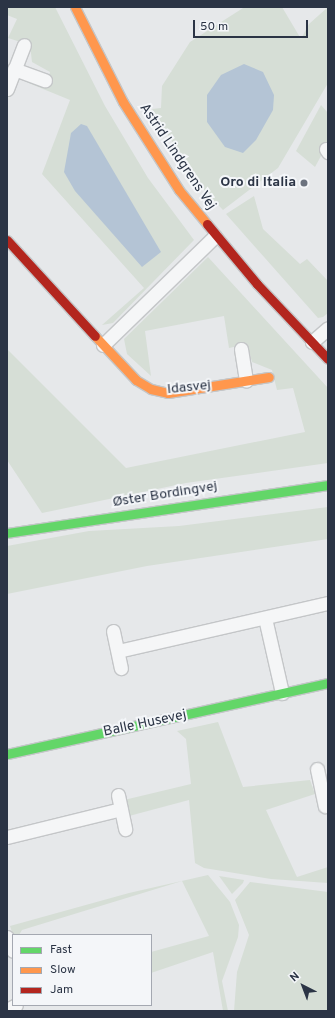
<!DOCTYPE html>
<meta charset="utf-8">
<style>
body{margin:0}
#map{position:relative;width:335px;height:1018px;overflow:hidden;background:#e6e8ea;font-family:Overpass,sans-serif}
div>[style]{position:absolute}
.green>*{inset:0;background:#d6ded6}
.water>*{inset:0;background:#b4c4d5}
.roads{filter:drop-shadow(1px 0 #c4c6c8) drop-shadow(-1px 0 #c4c6c8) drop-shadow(0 1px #c4c6c8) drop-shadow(0 -1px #c4c6c8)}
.street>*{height:13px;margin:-6.5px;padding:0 6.5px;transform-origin:6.5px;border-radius:6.5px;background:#f5f6f7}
.fast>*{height:9px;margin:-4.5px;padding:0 4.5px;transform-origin:4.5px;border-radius:4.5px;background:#63d668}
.slow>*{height:9px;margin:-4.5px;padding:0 4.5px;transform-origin:4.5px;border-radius:4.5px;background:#ff974d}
.jam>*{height:9px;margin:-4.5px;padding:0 4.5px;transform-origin:4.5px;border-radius:4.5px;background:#b3261e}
.dots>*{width:11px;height:11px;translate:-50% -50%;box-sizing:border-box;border:2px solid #f4f6f9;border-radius:50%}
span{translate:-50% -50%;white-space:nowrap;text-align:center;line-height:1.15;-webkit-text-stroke:4px #f4f6f9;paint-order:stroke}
.street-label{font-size:14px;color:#2b3445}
.poi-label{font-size:14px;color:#2b3445;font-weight:700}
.right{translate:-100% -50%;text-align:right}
.frame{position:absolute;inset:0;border:8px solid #2b3445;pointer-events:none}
.legend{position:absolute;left:12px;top:934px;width:140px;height:72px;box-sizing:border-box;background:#f4f6f9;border:1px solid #a4a8b1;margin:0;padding:5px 7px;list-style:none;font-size:12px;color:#2b3445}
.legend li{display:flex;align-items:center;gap:8px;height:20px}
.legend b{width:20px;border:1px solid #a4a8b1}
.north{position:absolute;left:283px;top:966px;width:40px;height:40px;-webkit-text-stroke:3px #f4f6f9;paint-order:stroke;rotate:318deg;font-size:11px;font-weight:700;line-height:16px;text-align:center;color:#2b3445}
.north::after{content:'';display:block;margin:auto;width:14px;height:18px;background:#2b3445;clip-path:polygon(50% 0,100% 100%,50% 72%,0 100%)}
.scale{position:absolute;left:193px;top:20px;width:115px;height:18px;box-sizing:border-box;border:2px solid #2b3445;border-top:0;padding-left:5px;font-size:12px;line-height:14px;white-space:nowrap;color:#2b3445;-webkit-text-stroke:3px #f4f6f9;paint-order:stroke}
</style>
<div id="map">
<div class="green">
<i style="clip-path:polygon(7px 7px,55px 7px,105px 106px,148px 178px,194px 240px,113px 323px,102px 325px,144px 288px,42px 174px,70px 100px,26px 82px,46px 86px,50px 72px,32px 62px,30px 45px,8px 38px,17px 19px,7px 15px)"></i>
<i style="clip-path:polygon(282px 7px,301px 39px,309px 24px,328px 7px,328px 83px,278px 168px,223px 210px,200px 186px,152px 109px,161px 108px,162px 86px,190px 42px,243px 8px)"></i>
<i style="clip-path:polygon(321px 105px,328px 113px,328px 143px,315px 167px,296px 151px)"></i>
<i style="clip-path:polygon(254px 196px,263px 229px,300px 264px,307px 259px,328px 281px,328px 313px,323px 317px,318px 318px,226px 214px)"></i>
<i style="clip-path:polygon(208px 257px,328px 388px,328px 463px,186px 483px,42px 513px,7px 460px,7px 349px,126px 468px,305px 432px,293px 388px,277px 390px,272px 370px,252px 362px,247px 344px,229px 348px,224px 316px,145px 331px,151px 376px,127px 354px,124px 339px)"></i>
<i style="clip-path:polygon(328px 507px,328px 539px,147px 566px,7px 594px,7px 546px,89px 531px,179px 526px)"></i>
<i style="clip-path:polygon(218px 722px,243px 787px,310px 780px,315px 794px,266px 810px,297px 877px,328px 867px,328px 883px,271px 879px,204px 868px,195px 863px,189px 800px,129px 816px,124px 800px,191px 784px,186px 739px,177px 731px)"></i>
<i style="clip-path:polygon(208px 875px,230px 902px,239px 925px,238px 937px,222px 981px,228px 1011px,223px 1011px,213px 952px,151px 973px,151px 952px,209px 936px,182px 881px,22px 930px,19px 935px,13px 935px,10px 926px,129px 893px)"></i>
<i style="clip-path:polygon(219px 876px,244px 880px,243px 883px,232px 894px)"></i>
<i style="clip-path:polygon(250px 882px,328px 892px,328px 1011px,234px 1011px,237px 972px,249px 935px,235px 900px)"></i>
</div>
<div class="water">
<i style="clip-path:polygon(244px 64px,263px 72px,274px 95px,273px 110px,256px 140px,243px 153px,225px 147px,207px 122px,207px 95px,221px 75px)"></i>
<i style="clip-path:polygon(81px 124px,87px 126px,161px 252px,142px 267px,75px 191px,64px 172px,71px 133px)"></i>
</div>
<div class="roads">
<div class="street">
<i style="left:14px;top:69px;width:33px;rotate:20deg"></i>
<i style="left:7px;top:89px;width:47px;rotate:-68.9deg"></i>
<i style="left:326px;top:149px;width:4px;rotate:56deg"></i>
<i style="left:312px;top:342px;width:21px;rotate:-41deg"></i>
<i style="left:103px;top:345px;width:156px;rotate:-44.2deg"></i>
<i style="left:241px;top:349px;width:32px;rotate:81deg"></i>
<i style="left:265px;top:618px;width:77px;rotate:77.2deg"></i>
<i style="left:113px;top:631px;width:38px;rotate:78deg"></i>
<i style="left:118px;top:651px;width:215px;rotate:-12.9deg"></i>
<i style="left:317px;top:769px;width:38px;rotate:78deg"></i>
<i style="left:118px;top:795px;width:35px;rotate:78deg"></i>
<i style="left:7px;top:837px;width:117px;rotate:-13.8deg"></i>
<i style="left:7px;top:937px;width:15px;rotate:67deg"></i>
<i style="left:7px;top:1010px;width:10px;rotate:-29deg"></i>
</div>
<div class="fast">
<i style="left:7px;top:533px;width:325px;rotate:-8.5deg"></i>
<i style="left:7px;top:754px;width:329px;rotate:-12.5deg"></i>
</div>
<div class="slow">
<i style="left:75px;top:7px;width:106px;rotate:63.2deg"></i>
<i style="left:123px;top:102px;width:104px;rotate:57.5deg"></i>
<i style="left:179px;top:190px;width:44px;rotate:50.5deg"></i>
<i style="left:95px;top:336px;width:60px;rotate:47deg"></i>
<i style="left:136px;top:380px;width:17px;rotate:31deg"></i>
<i style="left:151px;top:389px;width:17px;rotate:13deg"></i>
<i style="left:168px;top:393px;width:102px;rotate:-9deg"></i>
</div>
<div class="jam">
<i style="left:207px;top:224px;width:78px;rotate:50.2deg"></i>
<i style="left:257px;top:284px;width:103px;rotate:46.6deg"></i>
<i style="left:7px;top:240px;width:130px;rotate:47.5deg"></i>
</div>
</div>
<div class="dots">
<i style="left:304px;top:183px;background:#6c737f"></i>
</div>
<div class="street-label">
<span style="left:177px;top:157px;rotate:56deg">Astrid Lindgrens Vej</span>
<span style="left:189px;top:388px;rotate:-6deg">Idasvej</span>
<span style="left:165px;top:495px;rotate:-9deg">Øster Bordingvej</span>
<span style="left:145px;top:724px;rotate:-12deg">Balle Husevej</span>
</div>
<div class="poi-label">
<span class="right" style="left:296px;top:183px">Oro di Italia</span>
</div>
<div class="frame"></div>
<ul class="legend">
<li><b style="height:5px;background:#63d668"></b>Fast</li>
<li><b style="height:5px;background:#ff974d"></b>Slow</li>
<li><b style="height:5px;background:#b3261e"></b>Jam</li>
</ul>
<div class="north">N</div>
<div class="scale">50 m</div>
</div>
